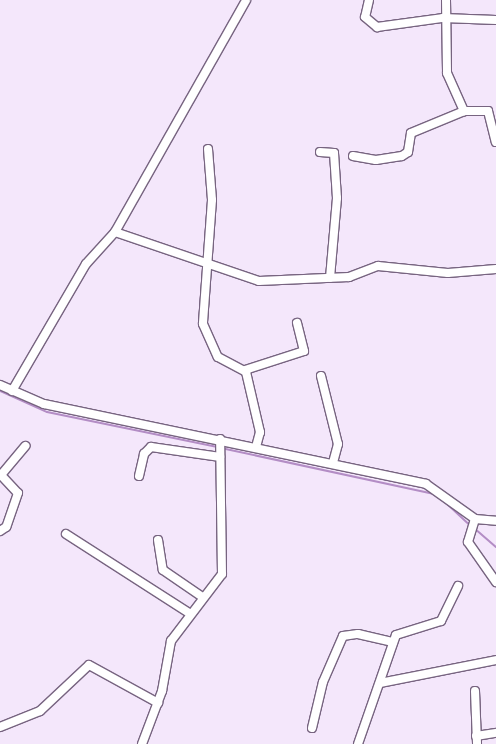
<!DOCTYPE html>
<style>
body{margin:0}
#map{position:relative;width:496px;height:744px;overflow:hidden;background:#f4e7fb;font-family:Inter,sans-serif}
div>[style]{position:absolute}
.stream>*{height:2px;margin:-1px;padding:0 1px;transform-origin:1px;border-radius:1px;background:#b38dc5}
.roads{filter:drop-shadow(1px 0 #776480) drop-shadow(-1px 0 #776480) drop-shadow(0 1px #776480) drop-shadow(0 -1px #776480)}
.minor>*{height:8px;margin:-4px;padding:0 4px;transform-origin:4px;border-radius:4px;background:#fff}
span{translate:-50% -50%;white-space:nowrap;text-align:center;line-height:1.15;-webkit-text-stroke:4.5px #fff;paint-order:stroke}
</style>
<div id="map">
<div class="stream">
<i style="left:0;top:391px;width:51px;rotate:24.1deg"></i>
<i style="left:47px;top:412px;width:174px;rotate:11.6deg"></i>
<i style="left:221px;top:448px;width:218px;rotate:12.2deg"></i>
<i style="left:446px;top:503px;width:33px;rotate:43deg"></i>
<i style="left:474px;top:528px;width:29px;rotate:41deg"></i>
</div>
<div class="roads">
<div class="minor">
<i style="left:369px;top:0;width:17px;rotate:103deg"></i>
<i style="left:365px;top:17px;width:16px;rotate:40deg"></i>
<i style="left:377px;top:27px;width:67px;rotate:-7.8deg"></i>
<i style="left:443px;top:18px;width:53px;rotate:2.2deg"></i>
<i style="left:446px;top:0;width:73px;rotate:89.2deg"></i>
<i style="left:447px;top:73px;width:42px;rotate:65.9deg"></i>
<i style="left:464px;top:111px;width:24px"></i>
<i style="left:488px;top:111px;width:32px;rotate:76deg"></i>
<i style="left:208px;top:149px;width:51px;rotate:85.5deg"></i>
<i style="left:212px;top:200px;width:124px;rotate:94.2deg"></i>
<i style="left:203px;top:324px;width:36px;rotate:66deg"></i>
<i style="left:218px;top:357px;width:32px;rotate:28deg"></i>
<i style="left:246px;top:372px;width:62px;rotate:76.9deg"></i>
<i style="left:260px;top:432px;width:16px;rotate:105deg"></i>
<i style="left:320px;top:152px;width:14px;rotate:4deg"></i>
<i style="left:334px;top:153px;width:45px;rotate:86.2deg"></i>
<i style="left:337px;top:198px;width:80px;rotate:95deg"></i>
<i style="left:353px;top:156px;width:23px;rotate:10deg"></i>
<i style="left:376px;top:160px;width:26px;rotate:-9deg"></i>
<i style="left:402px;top:156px;width:7px;rotate:-34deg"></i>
<i style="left:408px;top:152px;width:19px;rotate:-81deg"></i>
<i style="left:411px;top:133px;width:57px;rotate:-22.5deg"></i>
<i style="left:115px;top:232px;width:152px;rotate:18.8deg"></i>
<i style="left:259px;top:281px;width:90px;rotate:-2.5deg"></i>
<i style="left:349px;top:277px;width:31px;rotate:-21deg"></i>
<i style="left:378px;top:266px;width:70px;rotate:5.7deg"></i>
<i style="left:448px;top:273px;width:48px;rotate:-4.8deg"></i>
<i style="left:245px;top:370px;width:62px;rotate:-17.9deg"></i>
<i style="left:304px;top:351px;width:29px;rotate:-104deg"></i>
<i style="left:321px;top:376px;width:70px;rotate:76deg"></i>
<i style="left:338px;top:444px;width:20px;rotate:105deg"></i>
<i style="left:0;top:385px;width:48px;rotate:23.4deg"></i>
<i style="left:44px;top:404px;width:390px;rotate:11.8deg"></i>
<i style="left:426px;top:484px;width:60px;rotate:35.5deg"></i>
<i style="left:475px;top:519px;width:21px;rotate:5deg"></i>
<i style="left:12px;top:391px;width:147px;rotate:-59.8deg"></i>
<i style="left:86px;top:264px;width:43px;rotate:-47.8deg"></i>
<i style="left:115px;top:232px;width:266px;rotate:-60.5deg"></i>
<i style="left:0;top:474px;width:26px;rotate:47deg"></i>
<i style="left:18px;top:493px;width:36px;rotate:109deg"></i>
<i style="left:6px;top:527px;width:7px;rotate:146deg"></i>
<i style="left:1px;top:475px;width:38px;rotate:-50deg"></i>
<i style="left:139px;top:476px;width:23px;rotate:-77deg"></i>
<i style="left:144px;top:454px;width:10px;rotate:-45deg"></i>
<i style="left:151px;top:447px;width:70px;rotate:8.2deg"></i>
<i style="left:475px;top:519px;width:24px;rotate:107deg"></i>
<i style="left:468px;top:542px;width:49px;rotate:55deg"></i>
<i style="left:66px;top:534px;width:146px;rotate:32.7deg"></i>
<i style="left:158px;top:540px;width:30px;rotate:81deg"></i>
<i style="left:163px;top:570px;width:46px;rotate:34.4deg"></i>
<i style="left:380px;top:683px;width:118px;rotate:-11.2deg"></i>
<i style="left:475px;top:691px;width:53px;rotate:87.8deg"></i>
<i style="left:0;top:727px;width:43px;rotate:-21.8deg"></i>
<i style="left:40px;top:711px;width:67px;rotate:-43.2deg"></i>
<i style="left:89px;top:665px;width:79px;rotate:28.8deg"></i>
<i style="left:312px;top:728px;width:47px;rotate:-76.6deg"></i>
<i style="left:323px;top:682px;width:50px;rotate:-66.5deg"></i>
<i style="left:343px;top:636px;width:15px;rotate:-8deg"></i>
<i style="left:358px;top:634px;width:36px;rotate:13deg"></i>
<i style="left:476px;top:736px;width:20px;rotate:-9deg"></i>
<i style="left:142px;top:744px;width:57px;rotate:-69.3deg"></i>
<i style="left:162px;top:691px;width:51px;rotate:-79.8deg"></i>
<i style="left:171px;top:641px;width:84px;rotate:-52.7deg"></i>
<i style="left:222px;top:574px;width:135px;rotate:-90.8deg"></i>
<i style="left:358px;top:744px;width:115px;rotate:-70.8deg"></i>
<i style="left:396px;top:635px;width:47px;rotate:-17.3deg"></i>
<i style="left:441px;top:621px;width:39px;rotate:-64deg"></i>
</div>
</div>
</div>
